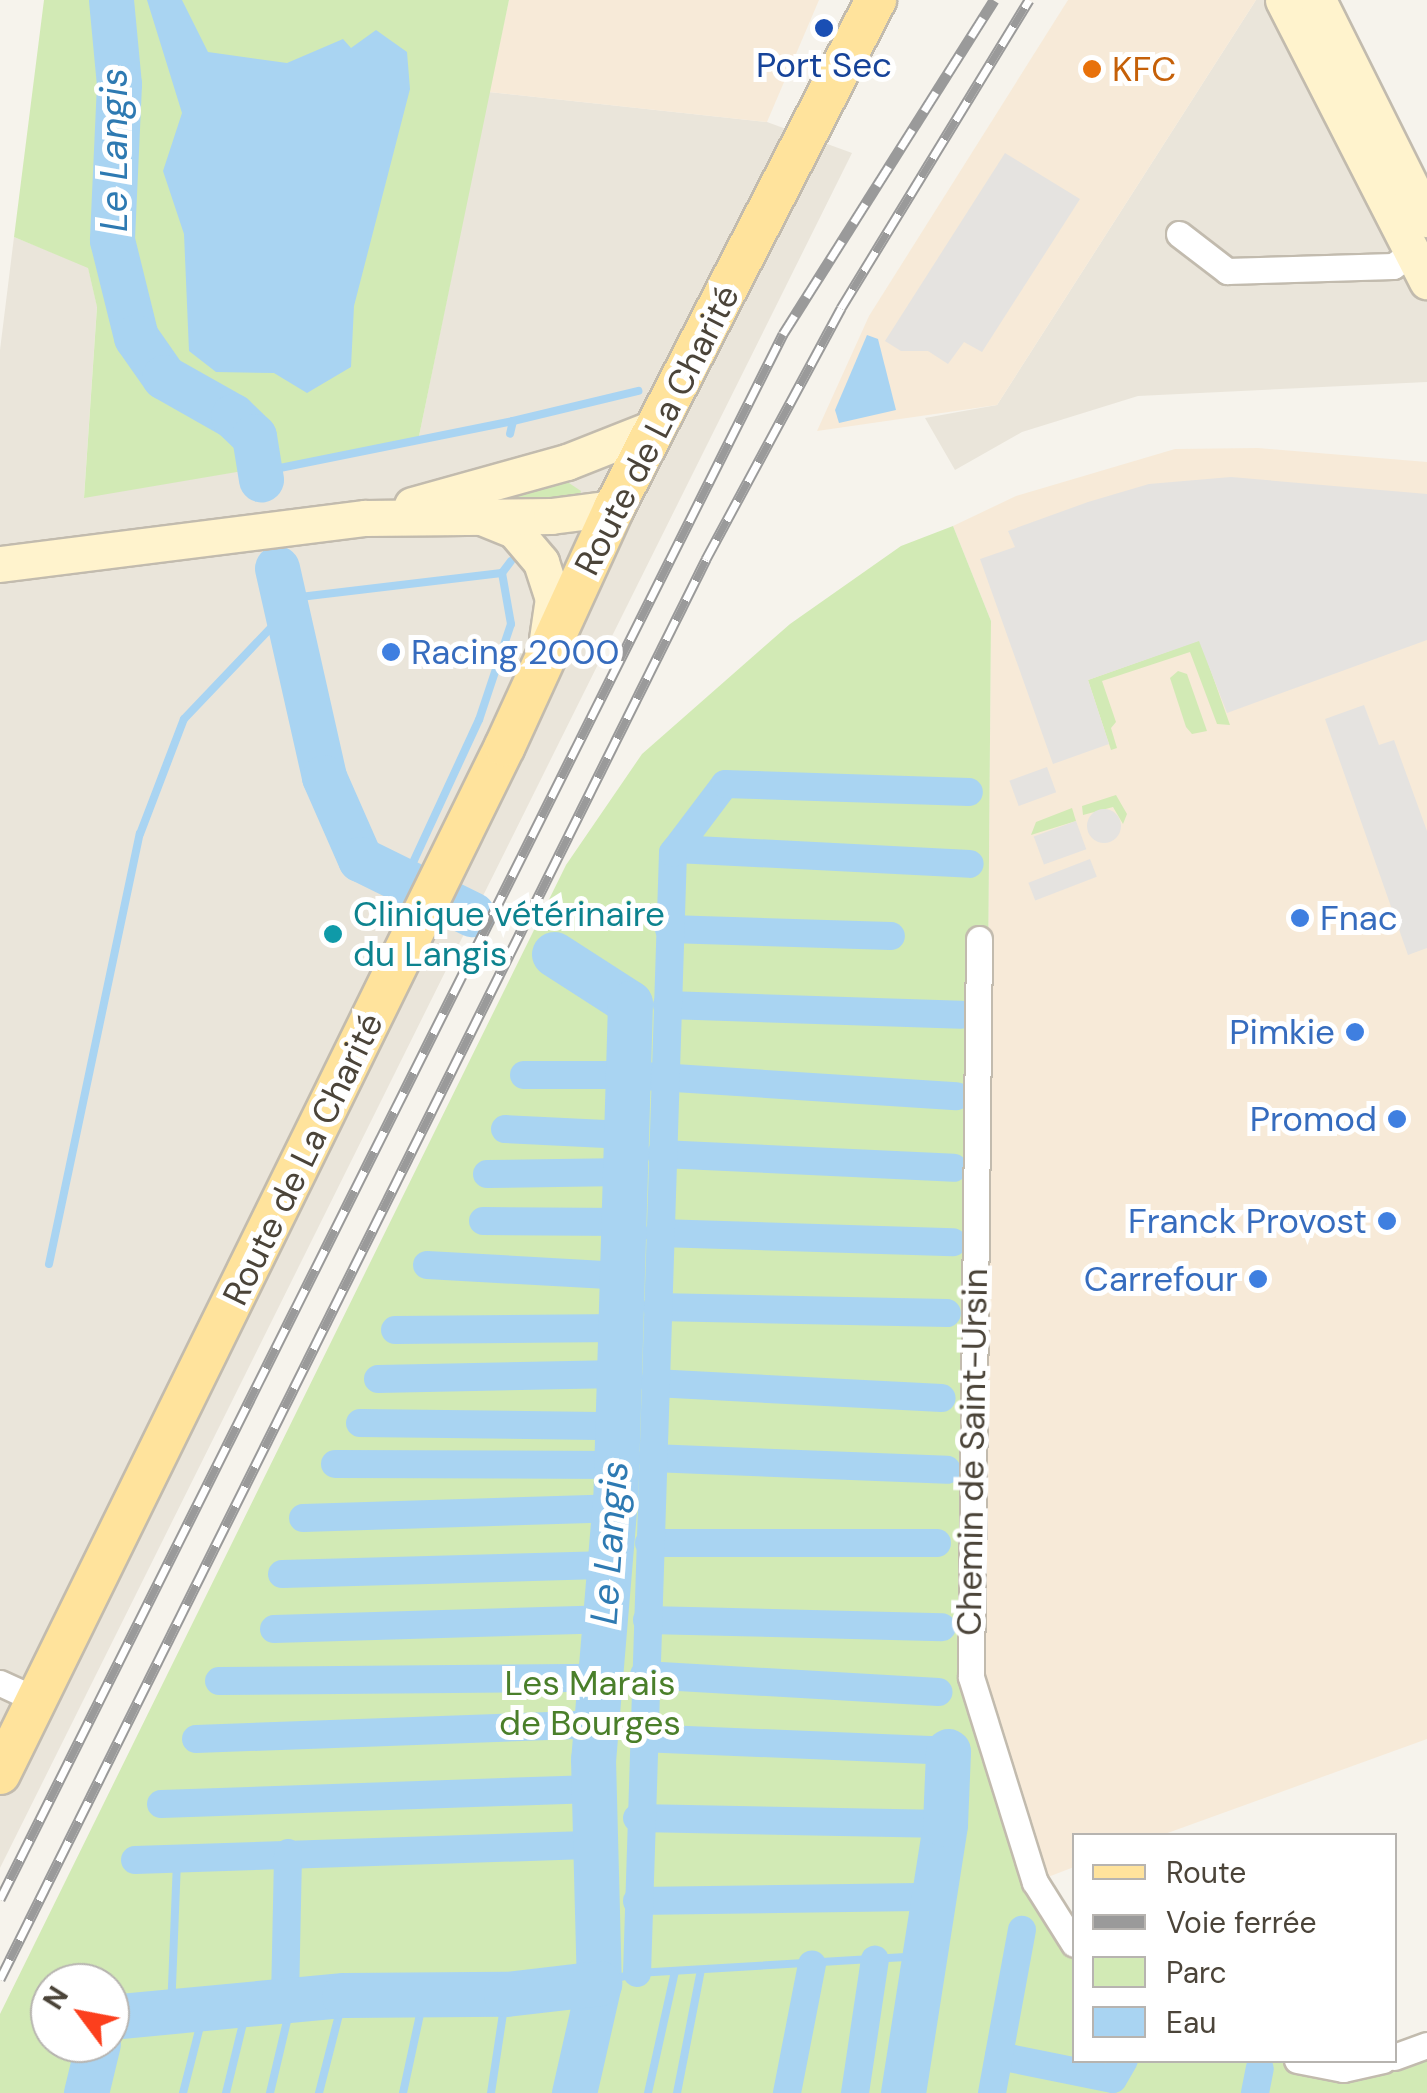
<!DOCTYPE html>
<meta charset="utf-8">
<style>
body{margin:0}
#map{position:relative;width:1427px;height:2093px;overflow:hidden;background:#f6f3ec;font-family:"DM Sans",sans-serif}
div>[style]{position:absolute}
.residential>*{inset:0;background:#eae5da}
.commercial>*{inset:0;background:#f7ead8}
.green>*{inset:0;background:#d2eab5}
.parking>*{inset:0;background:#e5e3e0;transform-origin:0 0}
.round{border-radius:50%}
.water>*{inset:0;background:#a9d4f2}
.stream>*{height:8px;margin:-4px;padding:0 4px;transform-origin:4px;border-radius:4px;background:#a9d4f2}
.canal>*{height:28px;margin:-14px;padding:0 14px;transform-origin:14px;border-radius:14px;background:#a9d4f2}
.river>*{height:45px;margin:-22.5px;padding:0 22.5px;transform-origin:22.5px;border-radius:22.5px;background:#a9d4f2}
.roads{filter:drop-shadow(2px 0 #c2bbae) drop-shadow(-2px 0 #c2bbae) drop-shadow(0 2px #c2bbae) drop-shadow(0 -2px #c2bbae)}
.street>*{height:25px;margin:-12.5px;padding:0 12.5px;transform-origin:12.5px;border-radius:12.5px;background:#fff}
.secondary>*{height:35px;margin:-17.5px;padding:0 17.5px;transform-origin:17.5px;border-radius:17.5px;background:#fff3cd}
.primary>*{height:40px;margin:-20px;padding:0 20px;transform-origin:20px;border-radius:20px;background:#ffe39c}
.rail>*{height:11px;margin-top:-5.5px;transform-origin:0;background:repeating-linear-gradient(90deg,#fff 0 22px,#9a9a9a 0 44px);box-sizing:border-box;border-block:2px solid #9a9a9a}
.dots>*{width:28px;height:28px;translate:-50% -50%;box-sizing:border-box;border:5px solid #fff;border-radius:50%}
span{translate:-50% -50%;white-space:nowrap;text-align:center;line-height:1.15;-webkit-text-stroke:10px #fff;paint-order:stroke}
.transit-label{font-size:35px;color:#164399}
.food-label{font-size:35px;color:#c56008}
.left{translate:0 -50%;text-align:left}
.street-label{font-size:35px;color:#4b4439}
.shop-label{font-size:35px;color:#366cbe}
.right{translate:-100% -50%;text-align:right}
.culture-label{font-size:35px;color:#0d838f}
.park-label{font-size:35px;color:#4a7f2a}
.water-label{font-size:38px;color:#2e7ab2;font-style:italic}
.legend{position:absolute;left:1072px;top:1833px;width:325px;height:230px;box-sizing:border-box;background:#fff;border:2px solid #b7b4b0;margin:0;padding:12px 18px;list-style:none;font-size:30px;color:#4b4439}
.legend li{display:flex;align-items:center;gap:20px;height:50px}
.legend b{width:50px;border:2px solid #b7b4b0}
.north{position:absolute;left:30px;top:1963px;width:100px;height:100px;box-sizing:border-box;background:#fff;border:2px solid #b7b4b0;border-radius:50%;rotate:302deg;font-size:28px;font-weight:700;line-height:40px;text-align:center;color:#4b4439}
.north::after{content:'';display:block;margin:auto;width:35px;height:45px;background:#fc3f1d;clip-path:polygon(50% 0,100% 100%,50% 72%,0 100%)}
</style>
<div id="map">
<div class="residential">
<i style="clip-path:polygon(1256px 0,1283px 0,1427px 281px,1427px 382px,1138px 396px,1022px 432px,955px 470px,925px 418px,997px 405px)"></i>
<i style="clip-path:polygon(489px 92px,767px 122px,852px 153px,0 1868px,0 350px,14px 237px,88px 267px,97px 306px,84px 497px,418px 441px)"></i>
</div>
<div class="commercial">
<i style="clip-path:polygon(509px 0,819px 0,767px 122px,489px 92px)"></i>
<i style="clip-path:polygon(1068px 0,1256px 0,997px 405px,817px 431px,869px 316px)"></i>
<i style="clip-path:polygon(1258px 448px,1427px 462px,1427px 1739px,1162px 1835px,1074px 1836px,1074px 1867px,1035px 1882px,982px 1691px,991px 621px,953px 526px,1016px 496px,1175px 449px)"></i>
</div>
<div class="green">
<i style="clip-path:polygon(44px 0,509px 0,418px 441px,84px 498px,97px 307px,88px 268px,14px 237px)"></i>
<i style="clip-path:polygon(563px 479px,581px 491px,578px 503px,505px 500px,502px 493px)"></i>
<i style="clip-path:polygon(evenodd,953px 526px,991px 621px,982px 1691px,1032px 1873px,1074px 1939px,1074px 2060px,1358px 2060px,1427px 2045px,1427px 2093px,0 2093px,0 2014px,566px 865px,642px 754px,790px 624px,901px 546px,953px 526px,50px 1983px,110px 1983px,110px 2043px,50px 2043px,50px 1983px)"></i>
<i style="clip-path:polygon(1200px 640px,1230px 725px,1217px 724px,1190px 652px,1102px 681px,1116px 722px,1111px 728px,1117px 748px,1111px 750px,1088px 680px)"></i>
<i style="clip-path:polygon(1178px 671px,1187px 674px,1207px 731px,1192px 734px,1186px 727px,1170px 678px)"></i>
<i style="clip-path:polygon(1116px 795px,1127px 814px,1123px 824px,1113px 807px,1083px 815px,1082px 806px)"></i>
<i style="clip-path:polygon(1072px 808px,1076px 821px,1031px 835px,1036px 822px)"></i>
</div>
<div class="parking">
<i style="clip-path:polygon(1005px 153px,1080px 199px,982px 352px,964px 342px,948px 364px,928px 351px,901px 351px,885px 341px)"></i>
<i style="clip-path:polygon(1231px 477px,1427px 494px,1427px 640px,1227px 713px,1199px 641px,1088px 680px,1109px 744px,1053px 764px,980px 559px,1015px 547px,1008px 531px,1088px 502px,1149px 484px)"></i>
<i style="clip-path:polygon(1364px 705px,1379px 745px,1394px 740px,1427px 831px,1427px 948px,1408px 955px,1325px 719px)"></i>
<i style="left:1047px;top:767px;width:27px;height:40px;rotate:70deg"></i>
<i class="round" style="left:1087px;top:809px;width:34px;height:34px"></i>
<i style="left:1076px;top:821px;width:30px;height:45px;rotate:70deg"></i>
<i style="left:1090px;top:859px;width:19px;height:66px;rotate:69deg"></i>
</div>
<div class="water">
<i style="clip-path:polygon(147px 0,182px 0,208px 52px,287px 63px,343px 39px,351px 48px,376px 30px,407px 52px,410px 89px,354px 306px,351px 367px,307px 393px,274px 373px,216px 372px,189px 351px,184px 234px,163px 171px,182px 113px)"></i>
<i style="clip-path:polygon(867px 335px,878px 339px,896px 410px,839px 423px,835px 410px)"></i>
</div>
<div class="stream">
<i style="left:513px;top:421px;width:129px;rotate:-13.5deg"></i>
<i style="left:260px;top:472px;width:258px;rotate:-11.4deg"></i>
<i style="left:513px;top:421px;width:13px;rotate:103deg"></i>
<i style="left:404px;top:882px;width:179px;rotate:-65.2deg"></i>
<i style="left:479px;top:720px;width:101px;rotate:-71.6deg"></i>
<i style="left:511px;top:624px;width:52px;rotate:-100deg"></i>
<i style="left:502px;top:573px;width:15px;rotate:-53deg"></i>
<i style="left:49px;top:1264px;width:440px;rotate:-78.1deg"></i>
<i style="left:140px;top:834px;width:123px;rotate:-69.1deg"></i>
<i style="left:184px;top:719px;width:168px;rotate:-46.4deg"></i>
<i style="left:300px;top:597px;width:203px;rotate:-6.8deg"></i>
<i style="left:599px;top:1983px;width:39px;rotate:-15deg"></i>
<i style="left:637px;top:1973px;width:290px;rotate:-3.4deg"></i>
<i style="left:171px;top:2011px;width:152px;rotate:-87.7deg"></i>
<i style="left:183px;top:2093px;width:89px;rotate:-75.7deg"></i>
<i style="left:226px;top:2093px;width:93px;rotate:-76.3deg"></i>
<i style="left:270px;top:2093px;width:96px;rotate:-76.7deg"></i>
<i style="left:319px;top:2093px;width:101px;rotate:-75.7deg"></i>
<i style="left:403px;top:2093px;width:104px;rotate:-77.8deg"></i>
<i style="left:491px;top:2093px;width:100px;rotate:-81.4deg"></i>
<i style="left:648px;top:2093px;width:125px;rotate:-77.5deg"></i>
<i style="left:677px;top:2093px;width:125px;rotate:-79deg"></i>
</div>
<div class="canal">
<i style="left:676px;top:849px;width:294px;rotate:2.9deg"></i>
<i style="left:669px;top:929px;width:222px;rotate:1.8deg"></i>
<i style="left:667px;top:1005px;width:294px;rotate:1.9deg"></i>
<i style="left:524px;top:1075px;width:104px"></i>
<i style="left:628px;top:1075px;width:329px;rotate:3.7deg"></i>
<i style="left:505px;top:1129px;width:121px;rotate:2.8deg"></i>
<i style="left:661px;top:1154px;width:293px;rotate:2.7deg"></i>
<i style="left:487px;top:1174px;width:138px;rotate:-0.8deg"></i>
<i style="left:483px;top:1221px;width:141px;rotate:0.4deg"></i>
<i style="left:659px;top:1233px;width:294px;rotate:1.8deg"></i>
<i style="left:427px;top:1265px;width:195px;rotate:3.2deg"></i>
<i style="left:657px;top:1307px;width:290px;rotate:1.2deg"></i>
<i style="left:395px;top:1330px;width:225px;rotate:-0.5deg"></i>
<i style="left:378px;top:1379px;width:241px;rotate:-1.2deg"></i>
<i style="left:654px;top:1383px;width:288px;rotate:3deg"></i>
<i style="left:360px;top:1423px;width:257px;rotate:0.7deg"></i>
<i style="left:652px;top:1458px;width:295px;rotate:2.3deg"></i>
<i style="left:335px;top:1464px;width:281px;rotate:0.2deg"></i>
<i style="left:303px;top:1518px;width:311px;rotate:-1.8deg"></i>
<i style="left:649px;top:1543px;width:288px"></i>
<i style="left:282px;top:1574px;width:327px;rotate:-1.6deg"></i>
<i style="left:647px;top:1620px;width:295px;rotate:1.4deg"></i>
<i style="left:274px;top:1629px;width:331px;rotate:-1.7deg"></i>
<i style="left:644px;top:1675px;width:295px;rotate:3.3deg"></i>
<i style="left:219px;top:1681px;width:381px;rotate:-0.5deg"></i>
<i style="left:641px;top:1738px;width:307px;rotate:2.4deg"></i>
<i style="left:196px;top:1739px;width:400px;rotate:-2.1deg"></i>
<i style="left:161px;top:1804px;width:433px;rotate:-2deg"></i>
<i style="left:637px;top:1818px;width:308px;rotate:1.1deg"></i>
<i style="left:135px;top:1860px;width:460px;rotate:-1.9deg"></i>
<i style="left:637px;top:1901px;width:298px;rotate:-0.8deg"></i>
<i style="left:637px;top:1973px;width:1121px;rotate:-88.16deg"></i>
<i style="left:673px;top:853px;width:86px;rotate:-53deg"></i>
<i style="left:725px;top:784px;width:244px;rotate:1.9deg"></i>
<i style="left:285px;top:1999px;width:146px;rotate:-88.8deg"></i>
<i style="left:999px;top:2056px;width:116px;rotate:11.4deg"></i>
<i style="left:1113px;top:2079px;width:22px;rotate:-60deg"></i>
<i style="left:787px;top:2093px;width:131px;rotate:-79deg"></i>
<i style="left:855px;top:2093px;width:135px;rotate:-81.5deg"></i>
<i style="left:992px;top:2093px;width:166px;rotate:-79.6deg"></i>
<i style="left:1255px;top:2093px;width:25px;rotate:-79deg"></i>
</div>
<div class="river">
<i style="left:111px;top:0;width:84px;rotate:84.6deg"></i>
<i style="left:119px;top:84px;width:156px;rotate:92.6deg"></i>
<i style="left:112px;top:240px;width:100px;rotate:76.1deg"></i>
<i style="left:136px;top:337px;width:49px;rotate:55deg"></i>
<i style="left:164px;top:377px;width:79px;rotate:29.5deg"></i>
<i style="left:233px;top:416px;width:29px;rotate:44deg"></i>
<i style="left:254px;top:436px;width:44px;rotate:80.8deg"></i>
<i style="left:277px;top:568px;width:214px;rotate:77.3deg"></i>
<i style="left:324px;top:777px;width:90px;rotate:66.3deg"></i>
<i style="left:360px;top:859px;width:125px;rotate:26.2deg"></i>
<i style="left:554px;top:954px;width:90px;rotate:32.8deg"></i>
<i style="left:630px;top:1003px;width:496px;rotate:91.7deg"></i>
<i style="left:615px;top:1499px;width:261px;rotate:94.8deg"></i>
<i style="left:593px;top:1759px;width:224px;rotate:88.5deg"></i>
<i style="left:599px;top:1983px;width:113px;rotate:102.8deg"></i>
<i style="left:110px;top:2017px;width:235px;rotate:-5.4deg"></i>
<i style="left:344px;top:1995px;width:162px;rotate:-0.4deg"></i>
<i style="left:506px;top:1994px;width:94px;rotate:-6.7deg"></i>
<i style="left:86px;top:2093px;width:51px;rotate:-76.5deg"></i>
<i style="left:903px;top:2093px;width:272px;rotate:-81.1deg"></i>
<i style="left:945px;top:1824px;width:73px;rotate:-87.6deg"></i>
</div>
<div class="roads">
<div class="street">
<i style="left:1179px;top:234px;width:61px;rotate:37.6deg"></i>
<i style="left:1227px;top:271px;width:166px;rotate:-1.7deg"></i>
<i style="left:1393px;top:266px;width:21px;rotate:-35deg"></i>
<i style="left:979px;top:939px;width:738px;rotate:90.62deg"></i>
<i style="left:971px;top:1677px;width:215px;rotate:72.7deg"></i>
<i style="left:1035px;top:1882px;width:73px;rotate:57.8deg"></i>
<i style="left:0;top:1683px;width:41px;rotate:24.7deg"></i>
<i style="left:1394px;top:2057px;width:35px;rotate:-20deg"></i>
<i style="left:1297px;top:2060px;width:47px;rotate:11.1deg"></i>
<i style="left:1343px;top:2069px;width:41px;rotate:-12.7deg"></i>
</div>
<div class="secondary">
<i style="left:1283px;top:0;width:316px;rotate:62.9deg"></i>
<i style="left:1318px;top:0;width:245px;rotate:63.5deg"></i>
<i style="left:412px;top:505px;width:161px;rotate:-15.5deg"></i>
<i style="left:567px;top:462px;width:98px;rotate:-21.6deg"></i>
<i style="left:484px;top:518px;width:32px;rotate:22deg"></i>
<i style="left:514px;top:530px;width:42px;rotate:49.8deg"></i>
<i style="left:541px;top:562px;width:38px;rotate:72deg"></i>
<i style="left:553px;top:598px;width:41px;rotate:98.3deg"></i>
<i style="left:0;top:564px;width:368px;rotate:-7.2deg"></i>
<i style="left:365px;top:518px;width:186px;rotate:-0.6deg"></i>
<i style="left:551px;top:516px;width:64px;rotate:-7.2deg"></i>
</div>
<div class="primary">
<i style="left:0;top:1774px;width:1145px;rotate:-63.84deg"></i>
<i style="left:505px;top:746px;width:262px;rotate:-65.4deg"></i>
<i style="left:614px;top:508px;width:572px;rotate:-62.72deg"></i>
</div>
</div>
<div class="rail">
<i style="left:0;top:1899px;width:1750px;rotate:-63.42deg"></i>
<i style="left:783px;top:334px;width:395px;rotate:-57.7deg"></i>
<i style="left:0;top:1979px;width:1586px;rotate:-63.56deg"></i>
<i style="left:706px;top:559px;width:285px;rotate:-61.7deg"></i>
<i style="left:841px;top:308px;width:361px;rotate:-58.6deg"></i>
</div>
<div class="dots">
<i style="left:824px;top:28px;background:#1a4fb4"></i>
<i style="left:1092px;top:69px;background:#e8710a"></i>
<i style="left:391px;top:652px;background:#3f7fe0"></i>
<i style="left:1300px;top:918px;background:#3f7fe0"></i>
<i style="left:333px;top:934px;background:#0f9aa8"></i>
<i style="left:1355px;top:1032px;background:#3f7fe0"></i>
<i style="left:1397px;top:1119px;background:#3f7fe0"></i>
<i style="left:1387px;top:1221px;background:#3f7fe0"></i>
<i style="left:1258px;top:1279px;background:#3f7fe0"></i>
</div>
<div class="transit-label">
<span style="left:824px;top:65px">Port Sec</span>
</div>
<div class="food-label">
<span class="left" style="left:1112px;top:69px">KFC</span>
</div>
<div class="street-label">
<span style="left:657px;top:430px;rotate:-63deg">Route de La Charité</span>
<span style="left:303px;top:1159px;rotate:-64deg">Route de La Charité</span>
<span style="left:972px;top:1452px;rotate:-89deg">Chemin de Saint-Ursin</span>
</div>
<div class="shop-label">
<span class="left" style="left:411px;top:652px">Racing 2000</span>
<span class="left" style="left:1320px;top:918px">Fnac</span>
<span class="right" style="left:1335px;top:1032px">Pimkie</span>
<span class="right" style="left:1377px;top:1119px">Promod</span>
<span class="right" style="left:1367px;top:1221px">Franck Provost</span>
<span class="right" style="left:1238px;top:1279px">Carrefour</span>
</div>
<div class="culture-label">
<span class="left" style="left:353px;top:934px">Clinique vétérinaire<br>du Langis</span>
</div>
<div class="park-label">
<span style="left:590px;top:1703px">Les Marais<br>de Bourges</span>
</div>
<div class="water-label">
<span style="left:115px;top:150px;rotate:-90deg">Le Langis</span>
<span style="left:610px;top:1543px;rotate:-86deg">Le Langis</span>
</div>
<ul class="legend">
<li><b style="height:12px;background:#ffe39c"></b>Route</li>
<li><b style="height:12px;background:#9a9a9a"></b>Voie ferrée</li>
<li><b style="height:28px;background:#d2eab5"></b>Parc</li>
<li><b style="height:28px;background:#a9d4f2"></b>Eau</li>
</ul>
<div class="north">N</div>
</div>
